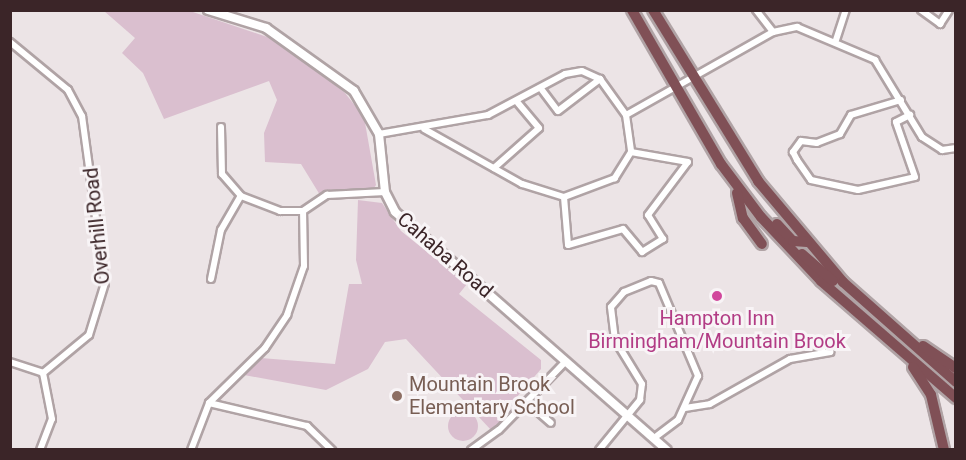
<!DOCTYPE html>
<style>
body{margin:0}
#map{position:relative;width:966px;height:460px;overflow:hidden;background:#ece4e6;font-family:Roboto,sans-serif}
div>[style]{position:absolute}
.green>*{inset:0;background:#dabfcf}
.round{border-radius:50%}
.roads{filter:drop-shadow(2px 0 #b0a3a5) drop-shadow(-2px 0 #b0a3a5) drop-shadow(0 2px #b0a3a5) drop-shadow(0 -2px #b0a3a5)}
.minor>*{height:6px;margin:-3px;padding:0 3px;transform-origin:3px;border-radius:3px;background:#fff}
.tertiary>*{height:8px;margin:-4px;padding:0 4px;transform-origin:4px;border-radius:4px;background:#fff}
.trunk>*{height:10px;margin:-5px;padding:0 5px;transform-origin:5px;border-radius:5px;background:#805056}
.dots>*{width:16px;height:16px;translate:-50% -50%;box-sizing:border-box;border:3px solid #f8f4f6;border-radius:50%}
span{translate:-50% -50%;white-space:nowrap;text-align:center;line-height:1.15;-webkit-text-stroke:6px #f8f4f6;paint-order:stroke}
.street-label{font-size:20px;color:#3b2528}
.hotel-label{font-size:20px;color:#b23c85}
.education-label{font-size:20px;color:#785e54}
.left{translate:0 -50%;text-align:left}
.frame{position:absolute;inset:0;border:12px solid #3b2528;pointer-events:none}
</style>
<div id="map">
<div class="green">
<i style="clip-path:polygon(104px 11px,190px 11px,279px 41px,345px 93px,364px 117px,376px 185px,372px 191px,320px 195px,301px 164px,265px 162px,264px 133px,277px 100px,269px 81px,164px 119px,143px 73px,122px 53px,135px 38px)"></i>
<i style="clip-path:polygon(358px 200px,382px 203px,401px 231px,467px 284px,459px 294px,541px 360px,541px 369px,510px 405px,500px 399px,493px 406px,481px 400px,501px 422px,491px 430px,406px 339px,385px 342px,368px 369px,326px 390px,244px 375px,261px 358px,335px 364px,349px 284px,362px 284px,356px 260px)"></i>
<i class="round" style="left:448px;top:411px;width:30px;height:30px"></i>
</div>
<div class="roads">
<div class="minor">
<i style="left:756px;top:10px;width:28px;rotate:52deg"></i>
<i style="left:921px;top:10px;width:24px;rotate:36deg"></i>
<i style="left:940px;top:24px;width:17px;rotate:-57deg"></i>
<i style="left:836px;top:40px;width:32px;rotate:-72deg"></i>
<i style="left:10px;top:42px;width:75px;rotate:39.6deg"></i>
<i style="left:68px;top:90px;width:30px;rotate:62deg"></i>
<i style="left:82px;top:116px;width:169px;rotate:82.2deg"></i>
<i style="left:105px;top:283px;width:54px;rotate:107.1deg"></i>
<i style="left:89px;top:335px;width:60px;rotate:140.4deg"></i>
<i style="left:542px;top:90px;width:26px;rotate:53deg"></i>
<i style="left:558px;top:111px;width:53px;rotate:-37.3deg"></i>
<i style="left:901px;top:100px;width:52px;rotate:163.3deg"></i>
<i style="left:851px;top:115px;width:22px;rotate:120deg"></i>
<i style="left:840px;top:134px;width:25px;rotate:159deg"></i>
<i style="left:817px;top:143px;width:16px;rotate:-173deg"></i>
<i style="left:801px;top:141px;width:14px;rotate:126deg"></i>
<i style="left:793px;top:152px;width:9px;rotate:63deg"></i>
<i style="left:797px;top:160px;width:24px;rotate:55deg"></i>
<i style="left:811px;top:180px;width:48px;rotate:12deg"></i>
<i style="left:858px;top:190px;width:58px;rotate:-12.8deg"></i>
<i style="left:915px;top:177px;width:58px;rotate:-109.1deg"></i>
<i style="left:896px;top:122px;width:16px;rotate:-27deg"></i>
<i style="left:626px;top:115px;width:169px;rotate:-29.5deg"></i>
<i style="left:773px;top:32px;width:25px;rotate:-12deg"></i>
<i style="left:797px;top:27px;width:85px;rotate:22.9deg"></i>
<i style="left:875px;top:60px;width:90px;rotate:58.6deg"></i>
<i style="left:922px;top:137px;width:24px;rotate:33deg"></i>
<i style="left:942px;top:150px;width:14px;rotate:-8deg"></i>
<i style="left:221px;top:127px;width:47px;rotate:88.8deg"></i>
<i style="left:222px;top:174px;width:29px;rotate:49deg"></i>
<i style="left:379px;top:134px;width:111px;rotate:-9.9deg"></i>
<i style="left:488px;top:115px;width:87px;rotate:-28deg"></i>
<i style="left:565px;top:74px;width:17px;rotate:-10deg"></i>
<i style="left:582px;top:71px;width:20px;rotate:24deg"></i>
<i style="left:600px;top:79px;width:44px;rotate:54.2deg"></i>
<i style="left:626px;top:115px;width:37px;rotate:82deg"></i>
<i style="left:631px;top:152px;width:31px;rotate:122deg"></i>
<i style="left:615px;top:178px;width:54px;rotate:159.6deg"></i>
<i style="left:564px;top:197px;width:44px;rotate:-162.8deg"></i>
<i style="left:522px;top:184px;width:112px;rotate:-150.7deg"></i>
<i style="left:494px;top:168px;width:60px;rotate:-41.6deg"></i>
<i style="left:539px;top:128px;width:33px;rotate:-130deg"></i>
<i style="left:564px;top:197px;width:48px;rotate:85.2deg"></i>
<i style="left:568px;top:245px;width:57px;rotate:-16.2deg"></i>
<i style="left:623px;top:229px;width:30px;rotate:50deg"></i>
<i style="left:642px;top:252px;width:25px;rotate:-32deg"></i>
<i style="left:663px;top:239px;width:28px;rotate:-122deg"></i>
<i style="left:648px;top:215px;width:66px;rotate:-53deg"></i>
<i style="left:688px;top:162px;width:58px;rotate:-170deg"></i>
<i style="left:211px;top:279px;width:50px;rotate:-78.5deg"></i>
<i style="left:221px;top:230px;width:39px;rotate:-60deg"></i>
<i style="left:241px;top:196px;width:42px;rotate:21deg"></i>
<i style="left:280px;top:211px;width:23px"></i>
<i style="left:10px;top:362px;width:35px;rotate:18deg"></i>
<i style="left:209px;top:403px;width:101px;rotate:13.2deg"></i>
<i style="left:307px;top:426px;width:35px;rotate:44deg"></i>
<i style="left:528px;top:403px;width:30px;rotate:41deg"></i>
<i style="left:685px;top:408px;width:25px;rotate:-9deg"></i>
<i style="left:710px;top:404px;width:92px;rotate:-29.4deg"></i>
<i style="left:790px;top:359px;width:41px;rotate:-9.9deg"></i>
<i style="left:830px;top:352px;width:9px;rotate:-77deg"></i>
<i style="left:832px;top:343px;width:9px;rotate:-167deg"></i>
<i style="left:823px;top:341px;width:9px;rotate:96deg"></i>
<i style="left:40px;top:450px;width:33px;rotate:-69deg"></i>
<i style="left:52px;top:419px;width:47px;rotate:-101.1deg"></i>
<i style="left:191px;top:450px;width:50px;rotate:-69deg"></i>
<i style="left:209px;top:403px;width:78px;rotate:-44.5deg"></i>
<i style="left:265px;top:348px;width:40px;rotate:-56deg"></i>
<i style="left:287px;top:315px;width:52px;rotate:-70.9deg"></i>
<i style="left:304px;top:266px;width:55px;rotate:-91deg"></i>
<i style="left:303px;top:211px;width:29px;rotate:-34deg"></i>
<i style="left:327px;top:195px;width:58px;rotate:-3deg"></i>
<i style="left:471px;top:450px;width:34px;rotate:-36deg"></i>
<i style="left:499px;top:430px;width:96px;rotate:-45.8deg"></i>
<i style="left:599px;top:450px;width:65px;rotate:-50.6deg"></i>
<i style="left:640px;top:400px;width:16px;rotate:-83deg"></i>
<i style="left:642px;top:384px;width:52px;rotate:-121.5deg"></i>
<i style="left:615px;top:340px;width:33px;rotate:-97deg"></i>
<i style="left:611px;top:307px;width:20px;rotate:-49deg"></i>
<i style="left:624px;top:292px;width:29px;rotate:-22deg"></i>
<i style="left:651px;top:281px;width:8px;rotate:14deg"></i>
<i style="left:659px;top:283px;width:101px;rotate:67.2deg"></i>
<i style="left:698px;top:376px;width:48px;rotate:114.4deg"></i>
<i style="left:678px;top:420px;width:26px;rotate:143deg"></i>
</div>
<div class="tertiary">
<i style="left:208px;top:10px;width:61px;rotate:17.2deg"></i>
<i style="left:266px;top:28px;width:108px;rotate:35.6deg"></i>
<i style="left:354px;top:91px;width:50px;rotate:59.8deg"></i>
<i style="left:379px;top:134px;width:58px;rotate:84.1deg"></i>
<i style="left:385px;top:192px;width:22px;rotate:63deg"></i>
<i style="left:395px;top:212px;width:361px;rotate:41.2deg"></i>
</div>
<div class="trunk">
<i style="left:632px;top:10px;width:178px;rotate:60deg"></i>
<i style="left:721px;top:164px;width:66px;rotate:53deg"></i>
<i style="left:761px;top:217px;width:88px;rotate:46.8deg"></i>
<i style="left:821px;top:281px;width:179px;rotate:40.9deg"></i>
<i style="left:653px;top:10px;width:201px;rotate:58.4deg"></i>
<i style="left:758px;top:181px;width:132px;rotate:49.9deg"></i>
<i style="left:843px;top:282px;width:151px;rotate:41.5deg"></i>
<i style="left:737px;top:193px;width:26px;rotate:77deg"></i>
<i style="left:743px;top:218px;width:32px;rotate:54deg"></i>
<i style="left:777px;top:224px;width:23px;rotate:47deg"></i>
<i style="left:793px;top:241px;width:14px;rotate:4deg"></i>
<i style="left:802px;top:254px;width:41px;rotate:41.1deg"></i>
<i style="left:923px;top:346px;width:40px;rotate:34deg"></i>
<i style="left:913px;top:367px;width:33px;rotate:57deg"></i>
<i style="left:931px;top:395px;width:57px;rotate:76.7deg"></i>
</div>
</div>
<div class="dots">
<i style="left:717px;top:296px;background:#d1479c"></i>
<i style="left:397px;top:396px;background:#8d6e63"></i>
</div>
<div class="street-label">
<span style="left:97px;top:226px;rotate:-96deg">Overhill Road</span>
<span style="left:445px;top:255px;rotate:41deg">Cahaba Road</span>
</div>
<div class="hotel-label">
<span style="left:717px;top:330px">Hampton Inn<br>Birmingham/Mountain Brook</span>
</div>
<div class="education-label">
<span class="left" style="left:409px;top:396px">Mountain Brook<br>Elementary School</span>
</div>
<div class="frame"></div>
</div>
